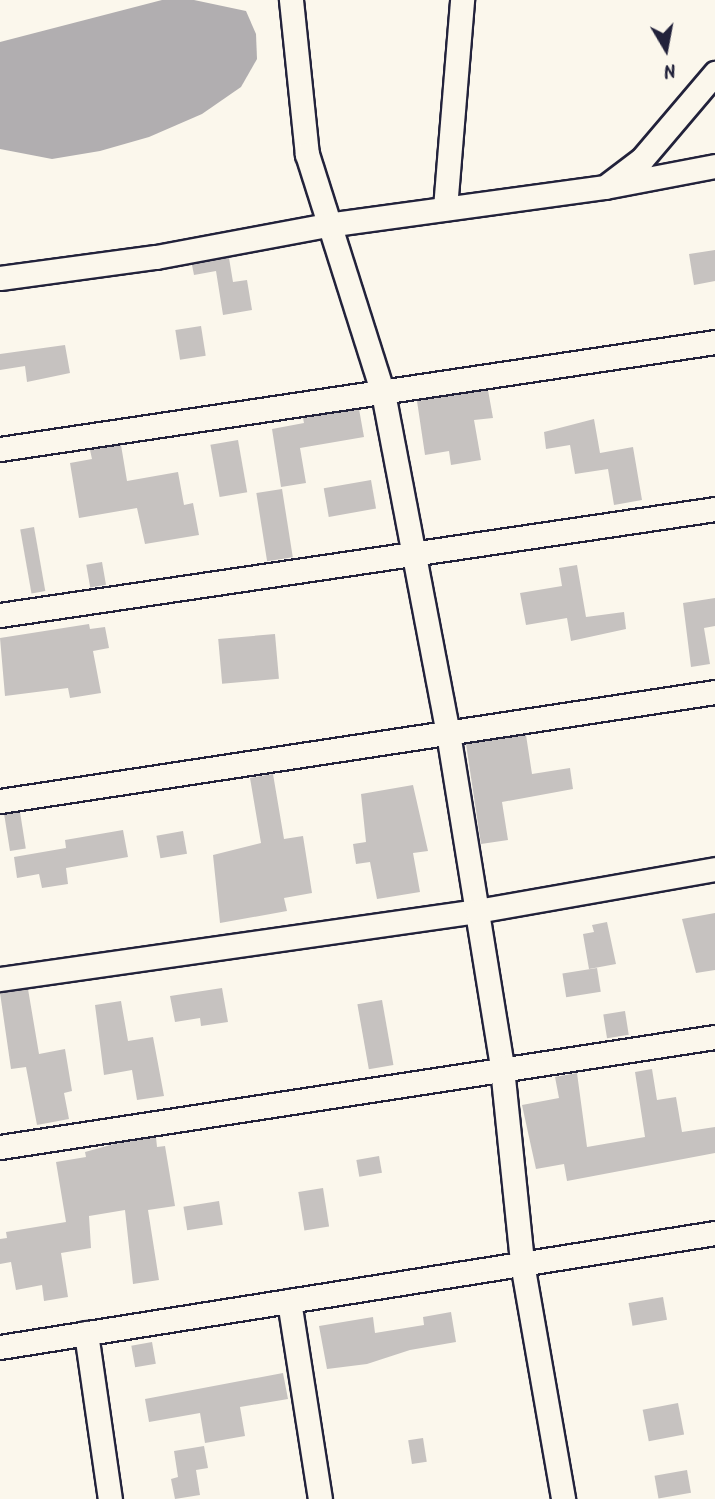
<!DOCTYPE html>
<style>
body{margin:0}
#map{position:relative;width:715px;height:1499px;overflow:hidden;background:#fbf7ec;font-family:Kalam,sans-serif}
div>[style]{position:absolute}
.water>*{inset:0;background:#b1aeb0}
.building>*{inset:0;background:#c6c2c0;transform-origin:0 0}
.roads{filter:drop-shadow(2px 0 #22223b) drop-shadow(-2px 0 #22223b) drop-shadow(0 2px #22223b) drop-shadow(0 -2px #22223b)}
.minor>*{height:23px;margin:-11.5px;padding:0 11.5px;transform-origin:11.5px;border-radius:11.5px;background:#fbf7ec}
span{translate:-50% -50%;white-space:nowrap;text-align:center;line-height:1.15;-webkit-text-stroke:6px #fbf7ec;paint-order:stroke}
.north{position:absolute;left:631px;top:14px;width:70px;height:70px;-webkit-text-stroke:5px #fbf7ec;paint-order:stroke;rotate:170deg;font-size:19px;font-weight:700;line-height:28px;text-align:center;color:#22223b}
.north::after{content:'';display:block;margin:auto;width:24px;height:32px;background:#22223b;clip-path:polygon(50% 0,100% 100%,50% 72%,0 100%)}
</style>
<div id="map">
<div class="water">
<i style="clip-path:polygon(162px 0,194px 0,246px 11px,256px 34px,257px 59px,241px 87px,202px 114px,149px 137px,100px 151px,52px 159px,0 149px,0 42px)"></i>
</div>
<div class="building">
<i style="clip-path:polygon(715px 250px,715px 281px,694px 285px,689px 254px)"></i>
<i style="clip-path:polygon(229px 258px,233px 282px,247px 280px,252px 310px,223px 315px,216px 271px,194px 275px,192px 265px)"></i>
<i style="left:201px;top:326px;width:30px;height:26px;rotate:81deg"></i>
<i style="clip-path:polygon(65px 345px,70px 373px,27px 382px,25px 366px,0 370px,0 354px)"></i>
<i style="clip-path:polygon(488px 390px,493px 418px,474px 420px,481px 460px,451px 465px,449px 451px,425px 455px,417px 401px)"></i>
<i style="clip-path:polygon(359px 409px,364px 437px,300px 448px,306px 483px,281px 487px,272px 429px,304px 423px,303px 418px)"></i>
<i style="clip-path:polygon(594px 419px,600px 453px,633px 447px,642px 500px,614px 505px,608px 469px,575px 474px,570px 445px,546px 449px,544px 432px)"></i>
<i style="left:238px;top:440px;width:53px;height:28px;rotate:80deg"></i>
<i style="clip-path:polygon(121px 445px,127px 481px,178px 472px,184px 505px,193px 503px,199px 535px,145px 544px,137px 508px,79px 518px,70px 463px,92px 459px,90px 450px)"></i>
<i style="left:371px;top:480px;width:29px;height:48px;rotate:80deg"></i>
<i style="left:282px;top:489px;width:69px;height:26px;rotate:81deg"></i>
<i style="left:34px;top:527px;width:65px;height:14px;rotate:80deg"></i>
<i style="left:102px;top:562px;width:23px;height:16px;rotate:80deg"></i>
<i style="clip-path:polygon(577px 565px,586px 617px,624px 612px,626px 629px,571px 641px,567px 618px,526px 625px,520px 593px,562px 586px,559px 568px)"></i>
<i style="clip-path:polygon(715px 598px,715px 626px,704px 628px,710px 664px,691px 667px,683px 603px)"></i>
<i style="clip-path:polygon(89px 624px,90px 629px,105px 627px,109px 648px,93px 651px,101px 693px,70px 698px,68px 688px,5px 696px,0 638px)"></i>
<i style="left:275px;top:634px;width:45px;height:57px;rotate:85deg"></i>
<i style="clip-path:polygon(526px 735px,532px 774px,570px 768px,573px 789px,502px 802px,508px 840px,481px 844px,466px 744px)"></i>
<i style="clip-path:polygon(273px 774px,284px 839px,303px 836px,312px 893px,284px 898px,287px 911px,220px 923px,213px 855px,261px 843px,250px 778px)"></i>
<i style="clip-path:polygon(413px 785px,428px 851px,413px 853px,420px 892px,377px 899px,370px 862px,356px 864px,353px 844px,366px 842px,361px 794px)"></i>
<i style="left:20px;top:812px;width:37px;height:16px;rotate:81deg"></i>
<i style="clip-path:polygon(123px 830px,128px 857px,66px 868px,68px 884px,42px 888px,39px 874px,17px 878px,14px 857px,66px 848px,65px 840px)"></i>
<i style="left:183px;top:831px;width:23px;height:27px;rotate:80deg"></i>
<i style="clip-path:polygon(715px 913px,715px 970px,696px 973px,682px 919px)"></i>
<i style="clip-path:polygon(607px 922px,616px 964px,589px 969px,583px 934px,594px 932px,592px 925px)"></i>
<i style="left:597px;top:968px;width:24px;height:35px;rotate:81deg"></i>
<i style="clip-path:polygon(222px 988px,228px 1022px,201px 1026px,200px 1018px,175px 1022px,170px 996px)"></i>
<i style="clip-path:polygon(28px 989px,39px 1054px,65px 1049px,72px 1091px,64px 1093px,69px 1119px,37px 1125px,26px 1067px,11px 1069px,0 993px)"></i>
<i style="left:382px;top:1000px;width:66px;height:25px;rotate:80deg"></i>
<i style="clip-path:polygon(121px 1001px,128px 1041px,153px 1037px,164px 1096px,137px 1100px,132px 1070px,104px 1075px,95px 1005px)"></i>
<i style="left:625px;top:1011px;width:24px;height:22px;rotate:81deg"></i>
<i style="clip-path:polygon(652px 1069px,657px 1100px,676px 1097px,682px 1132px,715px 1127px,715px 1153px,567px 1181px,564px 1164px,536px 1169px,522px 1105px,559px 1098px,555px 1077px,577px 1073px,587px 1147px,645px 1137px,635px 1072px)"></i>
<i style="clip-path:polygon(156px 1137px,157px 1147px,165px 1146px,175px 1206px,148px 1210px,159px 1280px,133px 1284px,125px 1210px,89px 1216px,91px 1248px,61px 1253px,68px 1297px,44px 1301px,42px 1285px,16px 1290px,11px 1262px,0 1264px,0 1239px,7px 1238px,6px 1232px,66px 1222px,56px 1162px,86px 1157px,85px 1152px,114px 1144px)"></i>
<i style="left:379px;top:1156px;width:17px;height:23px;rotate:80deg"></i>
<i style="left:323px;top:1188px;width:39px;height:25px;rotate:81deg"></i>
<i style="left:219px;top:1201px;width:24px;height:36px;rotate:81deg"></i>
<i style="left:663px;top:1297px;width:23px;height:35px;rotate:80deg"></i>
<i style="clip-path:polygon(451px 1312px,456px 1342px,410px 1350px,367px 1364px,327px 1369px,319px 1326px,373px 1317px,375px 1333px,424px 1325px,423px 1317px)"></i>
<i style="left:152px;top:1342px;width:22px;height:21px;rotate:80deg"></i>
<i style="clip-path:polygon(283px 1373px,288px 1399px,240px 1407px,245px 1436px,205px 1443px,200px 1413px,149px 1422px,145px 1399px)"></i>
<i style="left:678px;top:1403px;width:32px;height:36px;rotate:79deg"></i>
<i style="left:423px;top:1438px;width:24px;height:15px;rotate:81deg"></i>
<i style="clip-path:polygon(204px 1446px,208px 1468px,196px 1470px,200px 1495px,175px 1499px,171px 1479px,178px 1477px,174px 1451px)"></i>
<i style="left:687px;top:1470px;width:23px;height:33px;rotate:80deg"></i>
</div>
<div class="roads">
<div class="minor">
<i style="left:291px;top:0;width:155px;rotate:84.1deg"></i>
<i style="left:307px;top:154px;width:251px;rotate:72.4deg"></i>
<i style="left:383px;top:393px;width:346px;rotate:79.2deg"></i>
<i style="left:448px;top:733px;width:339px;rotate:80.8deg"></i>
<i style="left:502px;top:1068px;width:196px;rotate:84.1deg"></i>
<i style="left:522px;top:1263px;width:240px;rotate:80.1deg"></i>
<i style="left:609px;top:184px;width:41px;rotate:-37.1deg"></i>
<i style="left:642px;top:159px;width:113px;rotate:-49.7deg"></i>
<i style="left:445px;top:208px;width:209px;rotate:-85.3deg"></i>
<i style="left:0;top:278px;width:157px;rotate:-7.7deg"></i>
<i style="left:156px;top:257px;width:174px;rotate:-10.6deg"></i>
<i style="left:327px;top:225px;width:281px;rotate:-7.8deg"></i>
<i style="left:605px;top:187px;width:112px;rotate:-10.8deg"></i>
<i style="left:0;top:449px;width:723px;rotate:-8.51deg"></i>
<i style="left:0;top:615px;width:723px;rotate:-8.43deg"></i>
<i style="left:0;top:801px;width:723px;rotate:-8.67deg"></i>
<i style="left:0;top:979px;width:482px;rotate:-8.1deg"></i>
<i style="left:477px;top:911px;width:242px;rotate:-10deg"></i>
<i style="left:0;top:1147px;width:723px;rotate:-8.75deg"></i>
<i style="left:289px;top:1301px;width:200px;rotate:81.1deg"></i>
<i style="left:86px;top:1333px;width:168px;rotate:81.8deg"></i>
<i style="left:0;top:1347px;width:724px;rotate:-9.06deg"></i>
</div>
</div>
<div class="north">N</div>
</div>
